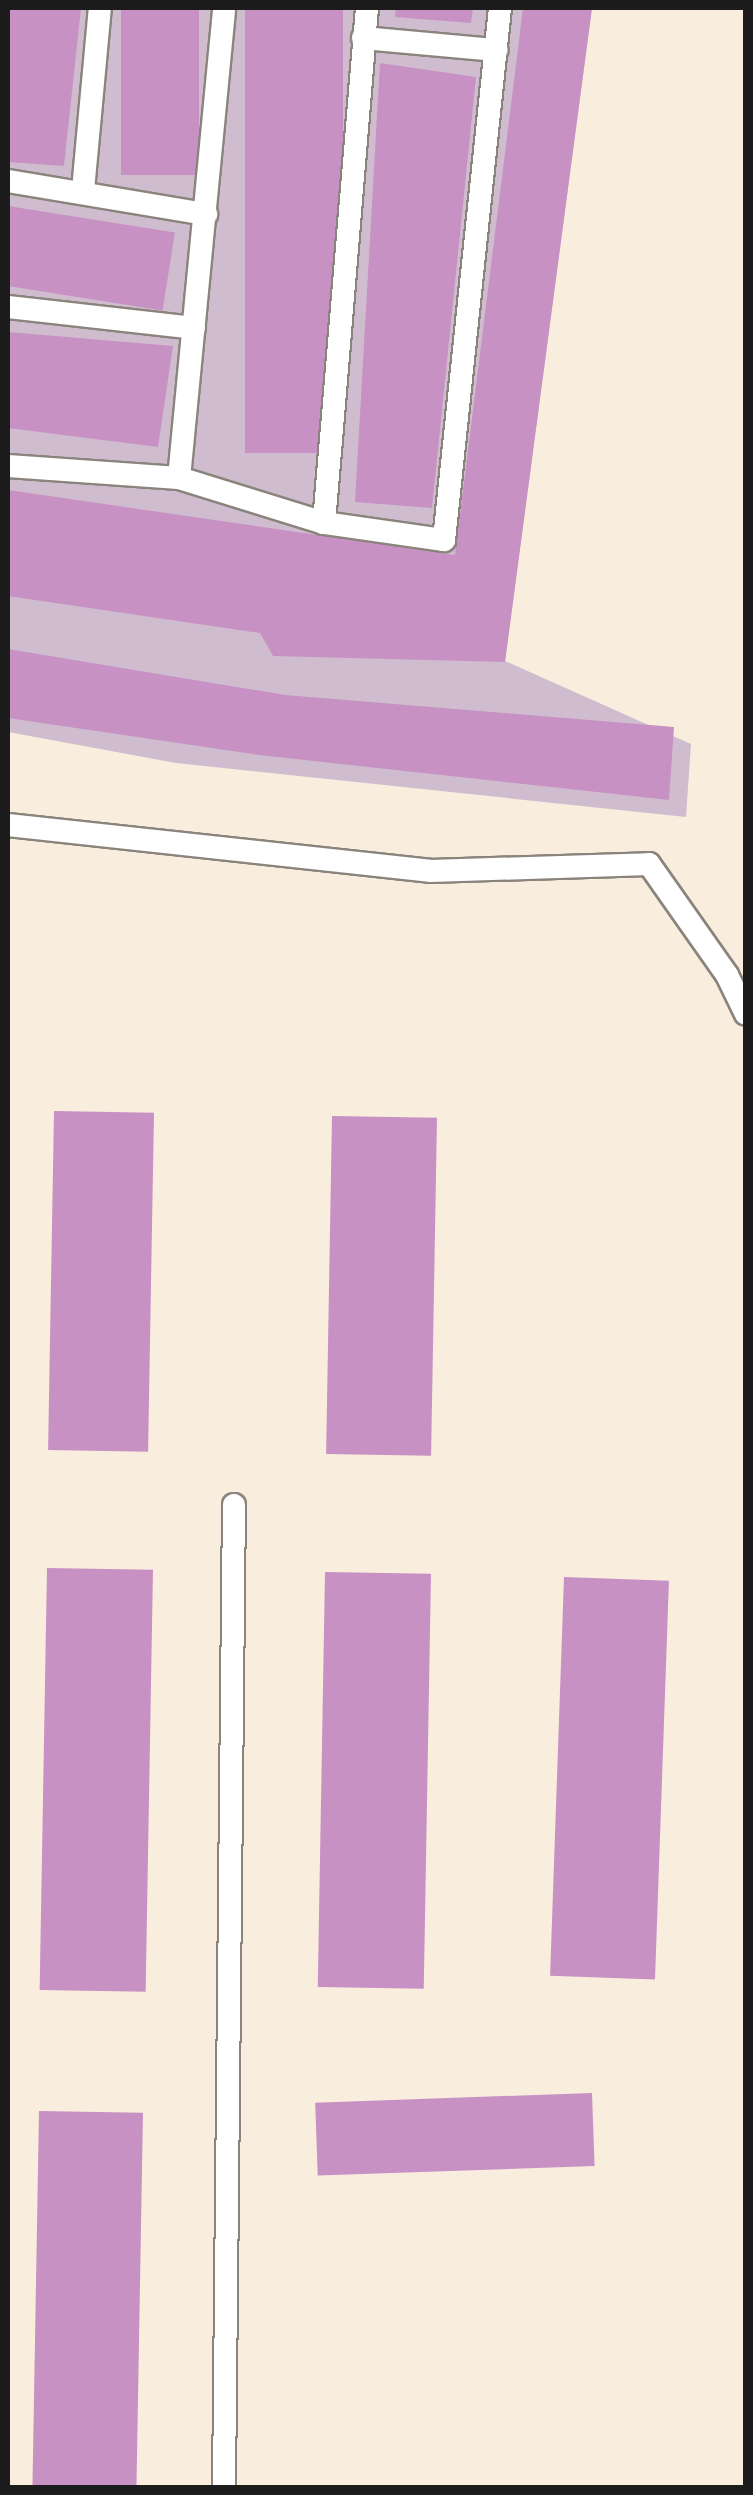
<!DOCTYPE html>
<style>
body{margin:0}
#map{position:relative;width:753px;height:2495px;overflow:hidden;background:#f9eddd;font-family:"Balsamiq Sans",sans-serif}
div>[style]{position:absolute}
.industrial>*{inset:0;background:#cfbdcf}
.building>*{inset:0;background:#c891c3;transform-origin:0 0}
.roads{filter:drop-shadow(2px 0 #8a847c) drop-shadow(-2px 0 #8a847c) drop-shadow(0 2px #8a847c) drop-shadow(0 -2px #8a847c)}
.service>*{height:22px;margin:-11px;padding:0 11px;transform-origin:11px;border-radius:11px;background:#fff}
span{translate:-50% -50%;white-space:nowrap;text-align:center;line-height:1.15;-webkit-text-stroke:8px #fdfcf7;paint-order:stroke}
.frame{position:absolute;inset:0;border:10px solid #1c1c1c;pointer-events:none}
</style>
<div id="map">
<div class="industrial">
<i style="clip-path:polygon(8px 8px,592px 8px,505px 661px,691px 744px,686px 817px,176px 763px,8px 732px)"></i>
</div>
<div class="building">
<i style="clip-path:polygon(8px 8px,81px 8px,64px 166px,8px 162px)"></i>
<i style="left:121px;top:8px;width:78px;height:167px"></i>
<i style="left:245px;top:8px;width:98px;height:445px"></i>
<i style="clip-path:polygon(396px 8px,473px 8px,471px 23px,395px 17px)"></i>
<i style="clip-path:polygon(523px 8px,592px 8px,505px 662px,273px 656px,260px 633px,8px 596px,8px 490px,455px 555px)"></i>
<i style="clip-path:polygon(380px 63px,476px 77px,432px 508px,355px 502px)"></i>
<i style="left:8px;top:206px;width:169px;height:79px;rotate:9deg"></i>
<i style="clip-path:polygon(8px 332px,173px 346px,158px 447px,8px 428px)"></i>
<i style="clip-path:polygon(8px 649px,285px 695px,674px 727px,669px 800px,259px 755px,8px 718px)"></i>
<i style="left:54px;top:1111px;width:100px;height:339px;rotate:1deg"></i>
<i style="left:332px;top:1116px;width:105px;height:338px;rotate:1deg"></i>
<i style="left:47px;top:1568px;width:106px;height:422px;rotate:1deg"></i>
<i style="left:325px;top:1572px;width:106px;height:415px;rotate:1deg"></i>
<i style="left:564px;top:1577px;width:105px;height:399px;rotate:2deg"></i>
<i style="left:592px;top:2093px;width:73px;height:277px;rotate:88deg"></i>
<i style="left:39px;top:2111px;width:104px;height:377px;rotate:1deg"></i>
</div>
<div class="roads">
<div class="service">
<i style="left:363px;top:38px;width:134px;rotate:5.2deg"></i>
<i style="left:8px;top:181px;width:201px;rotate:9.5deg"></i>
<i style="left:83px;top:190px;width:183px;rotate:-84.7deg"></i>
<i style="left:8px;top:307px;width:187px;rotate:6.4deg"></i>
<i style="left:8px;top:466px;width:171px;rotate:4deg"></i>
<i style="left:179px;top:478px;width:152px;rotate:17.2deg"></i>
<i style="left:324px;top:523px;width:121px;rotate:8.1deg"></i>
<i style="left:444px;top:540px;width:535px;rotate:-83.99deg"></i>
<i style="left:179px;top:478px;width:472px;rotate:-84.5deg"></i>
<i style="left:324px;top:523px;width:517px;rotate:-85.23deg"></i>
<i style="left:8px;top:825px;width:424px;rotate:6.2deg"></i>
<i style="left:430px;top:871px;width:219px;rotate:-1.8deg"></i>
<i style="left:649px;top:864px;width:136px;rotate:54.9deg"></i>
<i style="left:727px;top:975px;width:43px;rotate:64deg"></i>
<i style="left:224px;top:2488px;width:983px;rotate:-89.42deg"></i>
</div>
</div>
<div class="frame"></div>
</div>
